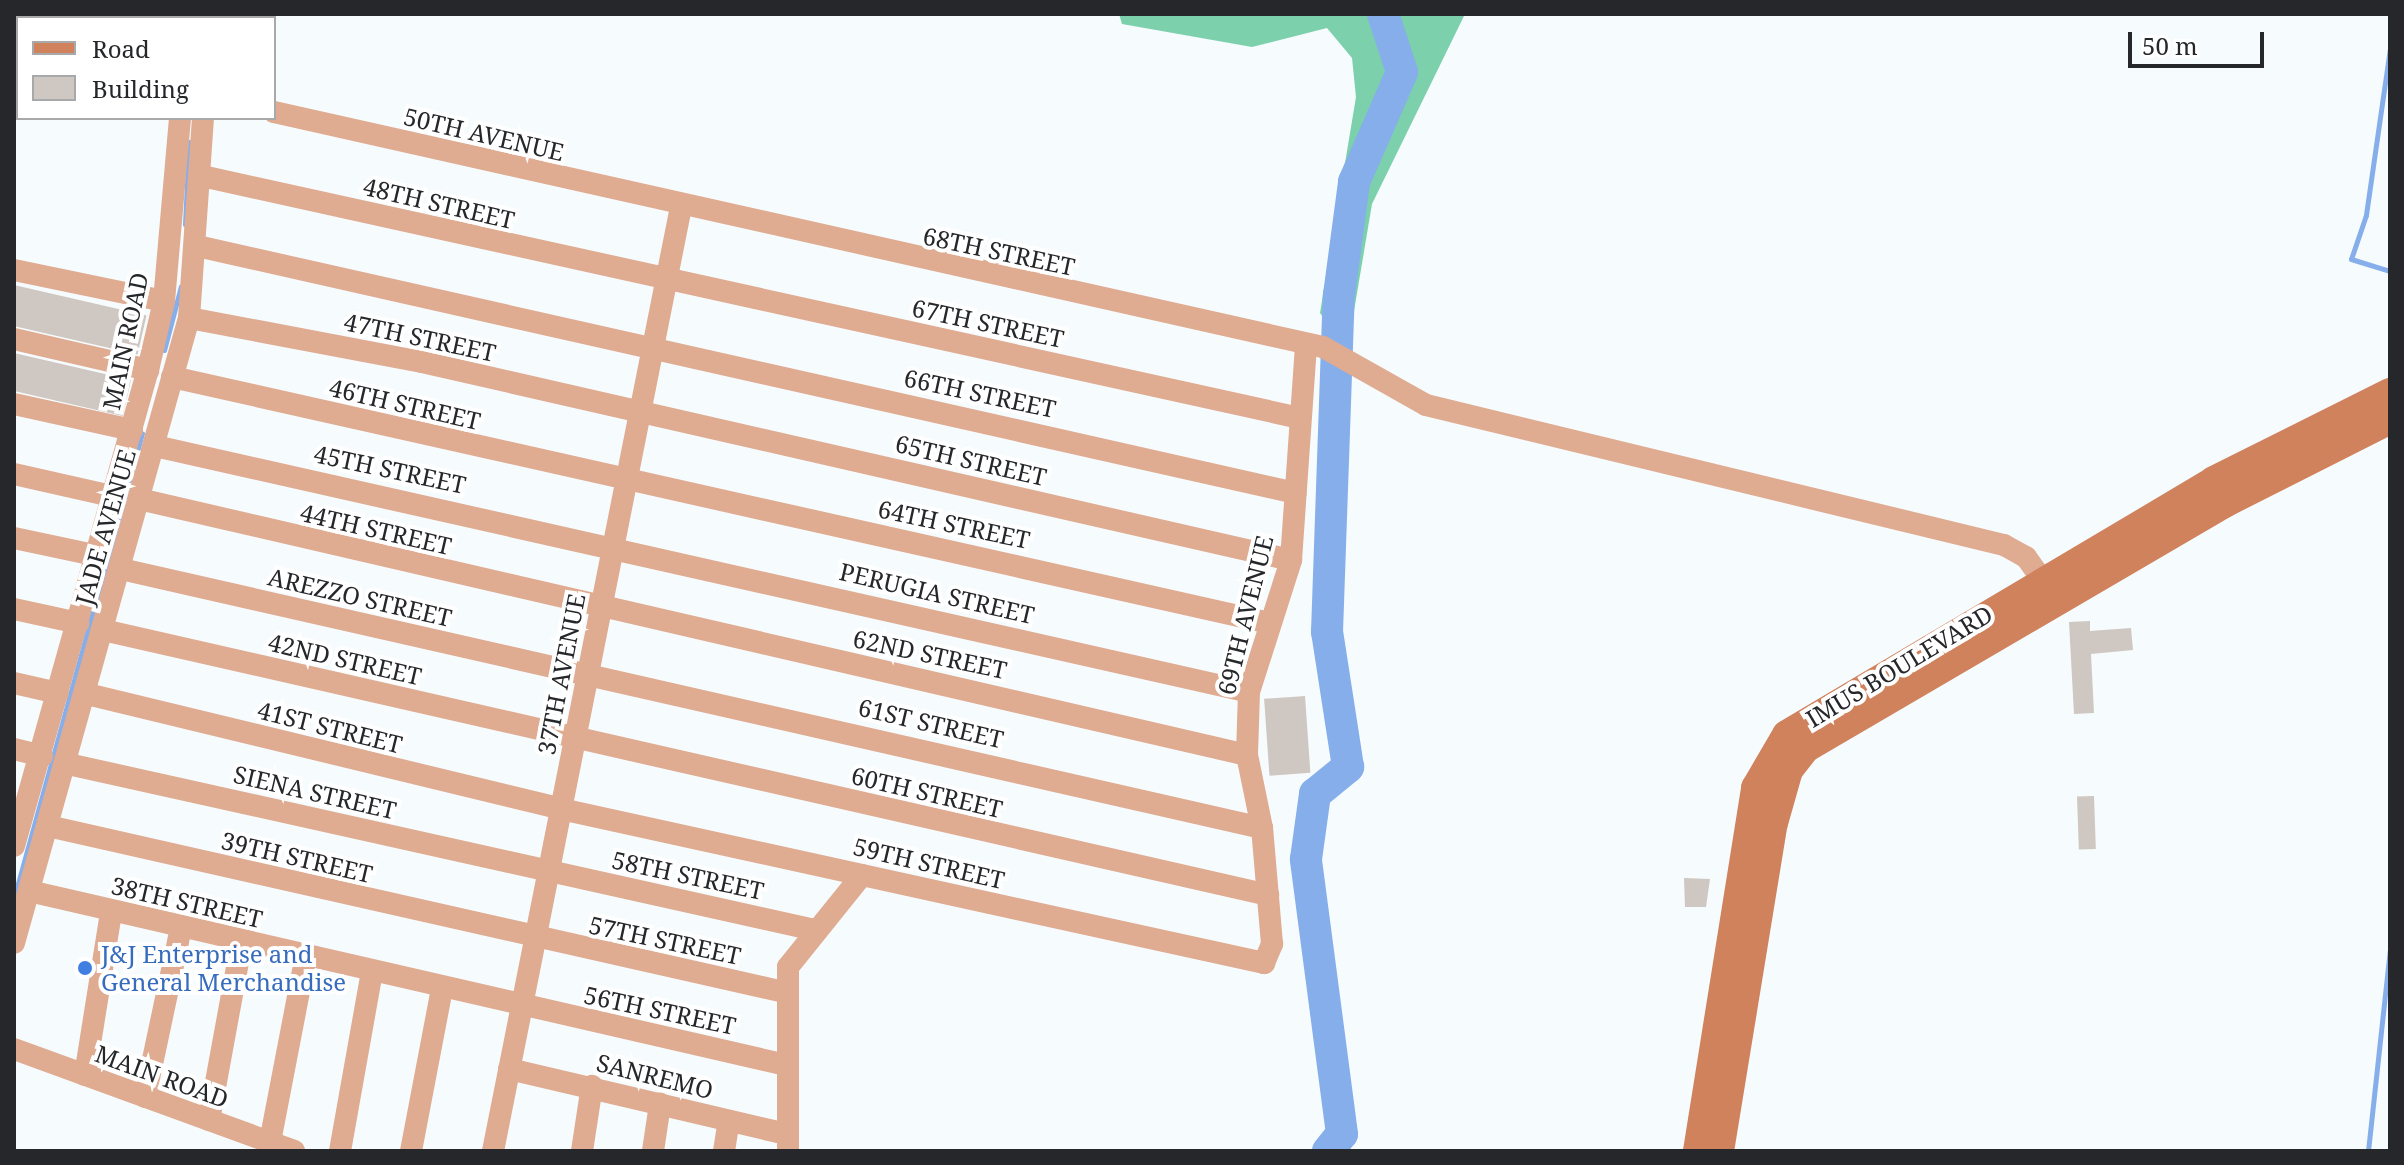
<!DOCTYPE html>
<style>
body{margin:0}
#map{position:relative;width:2404px;height:1165px;overflow:hidden;background:#f6fbfe;font-family:"Noto Serif",serif}
div>[style]{position:absolute}
.forest>*{inset:0;background:#7cd1ac}
.stream>*{height:5px;margin:-2.5px;padding:0 2.5px;transform-origin:2.5px;border-radius:2.5px;background:#85aeeb}
.river>*{height:32px;margin:-16px;padding:0 16px;transform-origin:16px;border-radius:16px;background:#85aeeb}
.building>*{inset:0;background:#cfc7c1;transform-origin:0 0}
.street>*{height:22px;margin:-11px;padding:0 11px;transform-origin:11px;border-radius:11px;background:#dfab91}
.secondary>*{height:30px;margin:-15px;padding:0 15px;transform-origin:15px;border-radius:15px;background:#cf825c}
.dots>*{width:22px;height:22px;translate:-50% -50%;box-sizing:border-box;border:4px solid #fff;border-radius:50%}
span{translate:-50% -50%;white-space:nowrap;text-align:center;line-height:1.15;-webkit-text-stroke:8px #fff;paint-order:stroke}
.street-label{font-size:24px;color:#25272a}
.shop-label{font-size:24px;color:#366cbe}
.left{translate:0 -50%;text-align:left}
.frame{position:absolute;inset:0;border:16px solid #25272a;pointer-events:none}
.legend{position:absolute;left:16px;top:16px;width:260px;height:104px;box-sizing:border-box;background:#fff;border:2px solid #a8a9aa;margin:0;padding:10px 14px;list-style:none;font-size:24px;color:#25272a}
.legend li{display:flex;align-items:center;gap:16px;height:40px}
.legend b{width:40px;border:2px solid #a8a9aa}
.scale{position:absolute;left:2128px;top:32px;width:136px;height:36px;box-sizing:border-box;border:4px solid #25272a;border-top:0;padding-left:10px;font-size:24px;line-height:28px;white-space:nowrap;color:#25272a;-webkit-text-stroke:6px #fff;paint-order:stroke}
</style>
<div id="map">
<div class="forest">
<i style="clip-path:polygon(1119px 14px,1465px 14px,1372px 204px,1351px 329px,1329px 325px,1320px 313px,1356px 97px,1352px 58px,1327px 28px,1252px 47px,1122px 24px)"></i>
</div>
<div class="stream">
<i style="left:2390px;top:48px;width:169px;rotate:98.2deg"></i>
<i style="left:2366px;top:215px;width:46px;rotate:108.8deg"></i>
<i style="left:2351px;top:259px;width:41px;rotate:17.1deg"></i>
<i style="left:185px;top:224px;width:82px;rotate:-87.2deg"></i>
<i style="left:164px;top:350px;width:66px;rotate:-75.1deg"></i>
<i style="left:14px;top:898px;width:482px;rotate:-74.6deg"></i>
<i style="left:2368px;top:1151px;width:202px;rotate:-83.8deg"></i>
</div>
<div class="river">
<i style="left:1328px;top:1151px;width:22px;rotate:-51deg"></i>
<i style="left:1342px;top:1134px;width:277px;rotate:-97.5deg"></i>
<i style="left:1306px;top:859px;width:66px;rotate:-82.1deg"></i>
<i style="left:1315px;top:794px;width:43px;rotate:-39.3deg"></i>
<i style="left:1348px;top:767px;width:137px;rotate:-98.8deg"></i>
<i style="left:1327px;top:632px;width:337px;rotate:-88deg"></i>
<i style="left:1339px;top:295px;width:114px;rotate:-82.4deg"></i>
<i style="left:1354px;top:182px;width:120px;rotate:-66.4deg"></i>
<i style="left:1402px;top:72px;width:61px;rotate:-108.1deg"></i>
</div>
<div class="building">
<i style="left:14px;top:285px;width:136px;height:40px;rotate:13deg"></i>
<i style="left:14px;top:353px;width:120px;height:37px;rotate:13deg"></i>
<i style="clip-path:polygon(2090px 621px,2090px 631px,2131px 628px,2133px 650px,2091px 654px,2094px 713px,2074px 714px,2069px 622px)"></i>
<i style="left:1305px;top:696px;width:77px;height:41px;rotate:86deg"></i>
<i style="left:2094px;top:796px;width:53px;height:17px;rotate:88deg"></i>
<i style="clip-path:polygon(1684px 878px,1710px 879px,1706px 907px,1685px 907px)"></i>
</div>
<div class="street">
<i style="left:187px;top:18px;width:4px;rotate:-76deg"></i>
<i style="left:14px;top:53px;width:4px;rotate:14deg"></i>
<i style="left:274px;top:112px;width:1075px;rotate:12.63deg"></i>
<i style="left:1323px;top:347px;width:118px;rotate:29.4deg"></i>
<i style="left:1426px;top:405px;width:595px;rotate:13.62deg"></i>
<i style="left:2004px;top:545px;width:25px;rotate:29deg"></i>
<i style="left:2026px;top:557px;width:47px;rotate:54.6deg"></i>
<i style="left:202px;top:176px;width:1124px;rotate:12.43deg"></i>
<i style="left:197px;top:246px;width:1126px;rotate:12.67deg"></i>
<i style="left:14px;top:270px;width:153px;rotate:11.7deg"></i>
<i style="left:189px;top:318px;width:237px;rotate:10.7deg"></i>
<i style="left:422px;top:362px;width:891px;rotate:12.84deg"></i>
<i style="left:14px;top:339px;width:138px;rotate:13deg"></i>
<i style="left:172px;top:377px;width:1125px;rotate:12.63deg"></i>
<i style="left:14px;top:404px;width:121px;rotate:12.4deg"></i>
<i style="left:155px;top:446px;width:1121px;rotate:12.67deg"></i>
<i style="left:14px;top:474px;width:100px;rotate:12.7deg"></i>
<i style="left:139px;top:499px;width:1137px;rotate:13.01deg"></i>
<i style="left:14px;top:538px;width:82px;rotate:12deg"></i>
<i style="left:121px;top:569px;width:1170px;rotate:12.79deg"></i>
<i style="left:14px;top:609px;width:66px;rotate:12.3deg"></i>
<i style="left:103px;top:630px;width:1195px;rotate:12.81deg"></i>
<i style="left:14px;top:683px;width:45px;rotate:12.8deg"></i>
<i style="left:87px;top:694px;width:488px;rotate:13.6deg"></i>
<i style="left:561px;top:809px;width:720px;rotate:12.36deg"></i>
<i style="left:1264px;top:963px;width:21px;rotate:-67deg"></i>
<i style="left:1272px;top:944px;width:116px;rotate:-94.9deg"></i>
<i style="left:1262px;top:828px;width:75px;rotate:-101.6deg"></i>
<i style="left:1247px;top:755px;width:63px;rotate:-88.2deg"></i>
<i style="left:1249px;top:692px;width:139px;rotate:-72.3deg"></i>
<i style="left:1291px;top:560px;width:216px;rotate:-86deg"></i>
<i style="left:14px;top:749px;width:29px;rotate:14deg"></i>
<i style="left:68px;top:764px;width:765px;rotate:12.53deg"></i>
<i style="left:48px;top:826px;width:754px;rotate:12.71deg"></i>
<i style="left:14px;top:846px;width:495px;rotate:-74.3deg"></i>
<i style="left:148px;top:370px;width:71px;rotate:-76.9deg"></i>
<i style="left:164px;top:301px;width:184px;rotate:-85deg"></i>
<i style="left:29px;top:891px;width:777px;rotate:12.94deg"></i>
<i style="left:14px;top:943px;width:649px;rotate:-74.36deg"></i>
<i style="left:189px;top:318px;width:200px;rotate:-86deg"></i>
<i style="left:14px;top:1049px;width:298px;rotate:20deg"></i>
<i style="left:509px;top:1069px;width:285px;rotate:13.2deg"></i>
<i style="left:85px;top:1075px;width:165px;rotate:-80.9deg"></i>
<i style="left:145px;top:1097px;width:174px;rotate:-78deg"></i>
<i style="left:209px;top:1120px;width:182px;rotate:-79.6deg"></i>
<i style="left:270px;top:1142px;width:190px;rotate:-79.1deg"></i>
<i style="left:340px;top:1151px;width:182px;rotate:-79.9deg"></i>
<i style="left:411px;top:1151px;width:165px;rotate:-79.2deg"></i>
<i style="left:493px;top:1151px;width:963px;rotate:-78.74deg"></i>
<i style="left:582px;top:1151px;width:66px;rotate:-81.3deg"></i>
<i style="left:653px;top:1151px;width:48px;rotate:-81.5deg"></i>
<i style="left:724px;top:1151px;width:30px;rotate:-81deg"></i>
<i style="left:788px;top:1151px;width:184px;rotate:-90deg"></i>
<i style="left:788px;top:967px;width:118px;rotate:-51.2deg"></i>
</div>
<div class="secondary">
<i style="left:1698px;top:1151px;width:368px;rotate:-80.9deg"></i>
<i style="left:1756px;top:788px;width:61px;rotate:-59.7deg"></i>
<i style="left:1787px;top:735px;width:497px;rotate:-30.7deg"></i>
<i style="left:2214px;top:481px;width:197px;rotate:-26.6deg"></i>
<i style="left:1719px;top:1151px;width:332px;rotate:-80.7deg"></i>
<i style="left:1773px;top:823px;width:55px;rotate:-74.2deg"></i>
<i style="left:1788px;top:770px;width:28px;rotate:-52deg"></i>
<i style="left:1805px;top:748px;width:485px;rotate:-30.3deg"></i>
<i style="left:2224px;top:503px;width:186px;rotate:-26.8deg"></i>
</div>
<div class="dots">
<i style="left:85px;top:968px;background:#3f7fe0"></i>
</div>
<div class="street-label">
<span style="left:484px;top:134px;rotate:13deg">50TH AVENUE</span>
<span style="left:439px;top:203px;rotate:13deg">48TH STREET</span>
<span style="left:999px;top:251px;rotate:12deg">68TH STREET</span>
<span style="left:988px;top:323px;rotate:12deg">67TH STREET</span>
<span style="left:420px;top:337px;rotate:12deg">47TH STREET</span>
<span style="left:125px;top:341px;rotate:-78deg">MAIN ROAD</span>
<span style="left:980px;top:393px;rotate:12deg">66TH STREET</span>
<span style="left:405px;top:404px;rotate:13deg">46TH STREET</span>
<span style="left:971px;top:460px;rotate:13deg">65TH STREET</span>
<span style="left:390px;top:469px;rotate:12deg">45TH STREET</span>
<span style="left:954px;top:524px;rotate:12deg">64TH STREET</span>
<span style="left:105px;top:527px;rotate:-74deg">JADE AVENUE</span>
<span style="left:376px;top:529px;rotate:13deg">44TH STREET</span>
<span style="left:937px;top:593px;rotate:13deg">PERUGIA STREET</span>
<span style="left:360px;top:597px;rotate:13deg">AREZZO STREET</span>
<span style="left:1245px;top:615px;rotate:-76deg">69TH AVENUE</span>
<span style="left:930px;top:654px;rotate:12deg">62ND STREET</span>
<span style="left:345px;top:659px;rotate:13deg">42ND STREET</span>
<span style="left:1899px;top:666px;rotate:-31deg">IMUS BOULEVARD</span>
<span style="left:561px;top:674px;rotate:-79deg">37TH AVENUE</span>
<span style="left:931px;top:723px;rotate:13deg">61ST STREET</span>
<span style="left:330px;top:727px;rotate:14deg">41ST STREET</span>
<span style="left:315px;top:792px;rotate:13deg">SIENA STREET</span>
<span style="left:927px;top:792px;rotate:13deg">60TH STREET</span>
<span style="left:297px;top:857px;rotate:13deg">39TH STREET</span>
<span style="left:929px;top:863px;rotate:13deg">59TH STREET</span>
<span style="left:688px;top:875px;rotate:12deg">58TH STREET</span>
<span style="left:187px;top:902px;rotate:13deg">38TH STREET</span>
<span style="left:665px;top:940px;rotate:12deg">57TH STREET</span>
<span style="left:660px;top:1010px;rotate:12deg">56TH STREET</span>
<span style="left:162px;top:1076px;rotate:20deg">MAIN ROAD</span>
<span style="left:655px;top:1076px;rotate:14deg">SANREMO</span>
</div>
<div class="shop-label">
<span class="left" style="left:101px;top:968px">J&amp;J Enterprise and<br>General Merchandise</span>
</div>
<div class="frame"></div>
<ul class="legend">
<li><b style="height:10px;background:#cf825c"></b>Road</li>
<li><b style="height:22px;background:#cfc7c1"></b>Building</li>
</ul>
<div class="scale">50 m</div>
</div>
